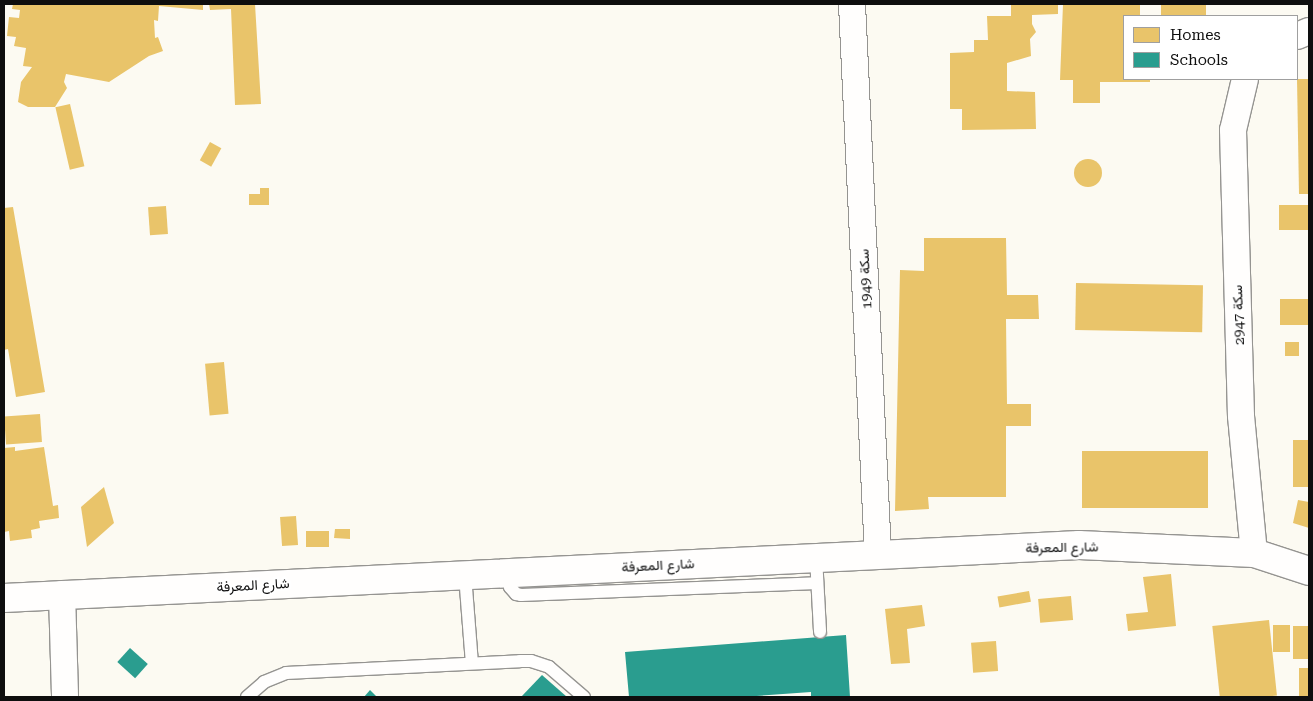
<!DOCTYPE html>
<meta charset="utf-8">
<style>
body{margin:0}
#map{position:relative;width:1313px;height:701px;overflow:hidden;background:#fcfaf2;font-family:"Roboto Serif",Vazirmatn,serif}
div>[style]{position:absolute}
.homes>*{inset:0;background:#e9c46a;transform-origin:0 0}
.round{border-radius:50%}
.schools>*{inset:0;background:#2a9d8f;transform-origin:0 0}
.roads{filter:drop-shadow(1px 0 #959491) drop-shadow(-1px 0 #959491) drop-shadow(0 1px #959491) drop-shadow(0 -1px #959491)}
.service>*{height:12px;margin:-6px;padding:0 6px;transform-origin:6px;border-radius:6px;background:#fffefd}
.minor>*{height:26px;margin:-13px;padding:0 13px;transform-origin:13px;border-radius:13px;background:#fffefd}
.tertiary>*{height:28px;margin:-14px;padding:0 14px;transform-origin:14px;border-radius:14px;background:#fffefd}
span{translate:-50% -50%;white-space:nowrap;text-align:center;line-height:1.15;-webkit-text-stroke:5px #fff;paint-order:stroke}
.street-label{font-size:14px;color:#0e0e0e}
.frame{position:absolute;inset:0;border:5px solid #0e0e0e;pointer-events:none}
.legend{position:absolute;left:1123px;top:15px;width:175px;height:65px;box-sizing:border-box;background:#fff;border:1px solid #9f9f9f;margin:0;padding:6px 9px;list-style:none;font-size:15px;color:#0e0e0e}
.legend li{display:flex;align-items:center;gap:10px;height:25px}
.legend b{width:25px;border:1px solid #9f9f9f}
</style>
<div id="map">
<div class="homes">
<i style="clip-path:polygon(13px 4px,203px 4px,203px 10px,159px 6px,158px 21px,154px 20px,155px 38px,158px 37px,163px 51px,149px 56px,109px 82px,66px 74px,64px 82px,67px 88px,55px 107px,28px 107px,18px 102px,21px 82px,32px 67px,23px 66px,26px 48px,14px 46px,16px 37px,7px 36px,9px 17px,19px 18px,20px 10px,12px 9px)"></i>
<i style="clip-path:polygon(209px 4px,255px 4px,261px 104px,235px 105px,231px 9px,210px 10px)"></i>
<i style="clip-path:polygon(1011px 4px,1058px 4px,1058px 14px,1032px 15px,1032px 24px,1036px 32px,1030px 39px,1031px 56px,1007px 63px,1007px 91px,1035px 92px,1036px 129px,962px 130px,962px 109px,950px 109px,950px 53px,974px 52px,974px 40px,988px 40px,987px 16px,1011px 16px)"></i>
<i style="clip-path:polygon(1063px 4px,1140px 4px,1140px 16px,1124px 16px,1124px 79px,1150px 79px,1150px 82px,1100px 82px,1100px 103px,1073px 103px,1073px 80px,1060px 80px)"></i>
<i style="left:1161px;top:4px;width:45px;height:12px"></i>
<i style="clip-path:polygon(1297px 79px,1309px 79px,1309px 194px,1299px 194px)"></i>
<i style="left:70px;top:104px;width:64px;height:15px;rotate:77deg"></i>
<i style="left:210px;top:142px;width:13px;height:21px;rotate:29deg"></i>
<i class="round" style="left:1074px;top:159px;width:28px;height:28px"></i>
<i style="clip-path:polygon(260px 188px,269px 188px,269px 205px,249px 205px,249px 194px,260px 194px)"></i>
<i style="left:1309px;top:205px;width:25px;height:30px;rotate:90deg"></i>
<i style="left:166px;top:206px;width:28px;height:18px;rotate:86deg"></i>
<i style="clip-path:polygon(13px 207px,45px 392px,16px 397px,8px 349px,4px 350px,4px 208px)"></i>
<i style="clip-path:polygon(924px 238px,1006px 238px,1007px 295px,1038px 295px,1039px 319px,1006px 319px,1007px 404px,1031px 404px,1031px 426px,1006px 426px,1006px 497px,928px 497px,929px 509px,895px 511px,900px 270px,924px 271px)"></i>
<i style="left:1076px;top:283px;width:127px;height:47px;rotate:1deg"></i>
<i style="left:1280px;top:299px;width:29px;height:26px"></i>
<i style="left:1285px;top:342px;width:14px;height:14px"></i>
<i style="left:224px;top:362px;width:52px;height:19px;rotate:85deg"></i>
<i style="left:40px;top:414px;width:28px;height:36px;rotate:86deg"></i>
<i style="left:1293px;top:440px;width:16px;height:47px"></i>
<i style="clip-path:polygon(15px 447px,15px 451px,44px 447px,53px 506px,58px 505px,59px 518px,39px 521px,40px 528px,31px 530px,32px 538px,10px 541px,9px 531px,4px 532px,4px 448px)"></i>
<i style="left:1208px;top:451px;width:57px;height:126px;rotate:90deg"></i>
<i style="clip-path:polygon(104px 487px,114px 523px,87px 547px,81px 507px)"></i>
<i style="clip-path:polygon(1298px 500px,1309px 502px,1309px 528px,1293px 523px)"></i>
<i style="left:296px;top:516px;width:29px;height:16px;rotate:86deg"></i>
<i style="clip-path:polygon(335px 529px,350px 529px,350px 539px,334px 538px)"></i>
<i style="left:306px;top:531px;width:23px;height:16px"></i>
<i style="clip-path:polygon(1171px 574px,1176px 626px,1128px 631px,1126px 614px,1148px 612px,1143px 577px)"></i>
<i style="left:1029px;top:591px;width:11px;height:32px;rotate:80deg"></i>
<i style="left:1071px;top:596px;width:24px;height:33px;rotate:85deg"></i>
<i style="clip-path:polygon(922px 605px,925px 626px,907px 629px,910px 663px,891px 664px,885px 609px)"></i>
<i style="left:1269px;top:620px;width:76px;height:57px;rotate:84deg"></i>
<i style="left:1273px;top:625px;width:17px;height:27px"></i>
<i style="left:1293px;top:626px;width:16px;height:33px"></i>
<i style="left:996px;top:641px;width:30px;height:25px;rotate:86deg"></i>
<i style="left:1309px;top:668px;width:29px;height:10px;rotate:90deg"></i>
</div>
<div class="schools">
<i style="clip-path:polygon(846px 635px,850px 697px,811px 697px,811px 692px,742px 697px,629px 697px,625px 652px)"></i>
<i style="left:130px;top:648px;width:24px;height:19px;rotate:42deg"></i>
<i style="clip-path:polygon(542px 675px,567px 697px,521px 697px)"></i>
<i style="clip-path:polygon(370px 690px,377px 697px,364px 697px)"></i>
</div>
<div class="roads">
<div class="service">
<i style="left:816px;top:557px;width:75px;rotate:86.9deg"></i>
<i style="left:508px;top:573px;width:14px;rotate:82deg"></i>
<i style="left:510px;top:587px;width:9px;rotate:49deg"></i>
<i style="left:516px;top:594px;width:5px;rotate:11deg"></i>
<i style="left:521px;top:595px;width:296px;rotate:-2.3deg"></i>
<i style="left:465px;top:575px;width:88px;rotate:85.5deg"></i>
<i style="left:247px;top:697px;width:23px;rotate:-41deg"></i>
<i style="left:264px;top:682px;width:24px;rotate:-22deg"></i>
<i style="left:286px;top:673px;width:234px;rotate:-2.9deg"></i>
<i style="left:520px;top:661px;width:11px"></i>
<i style="left:531px;top:661px;width:19px;rotate:18deg"></i>
<i style="left:549px;top:667px;width:46px;rotate:40.6deg"></i>
</div>
<div class="minor">
<i style="left:852px;top:4px;width:552px;rotate:87.3deg"></i>
<i style="left:1297px;top:36px;width:13px;rotate:-23deg"></i>
<i style="left:1245px;top:79px;width:52px;rotate:103.2deg"></i>
<i style="left:1233px;top:130px;width:286px;rotate:88.4deg"></i>
<i style="left:1241px;top:416px;width:138px;rotate:84.6deg"></i>
<i style="left:62px;top:594px;width:103px;rotate:88.3deg"></i>
</div>
<div class="tertiary">
<i style="left:4px;top:598px;width:1076px;rotate:-2.82deg"></i>
<i style="left:1079px;top:545px;width:175px;rotate:2.6deg"></i>
<i style="left:1254px;top:553px;width:58px;rotate:18.1deg"></i>
</div>
</div>
<div class="street-label">
<span style="left:865px;top:279px;rotate:-93deg">سكة 1949</span>
<span style="left:1238px;top:315px;rotate:-92deg">سكة 2947</span>
<span style="left:1062px;top:547px;rotate:-1deg">شارع المعرفة</span>
<span style="left:658px;top:565px;rotate:-3deg">شارع المعرفة</span>
<span style="left:253px;top:585px;rotate:-3deg">شارع المعرفة</span>
</div>
<div class="frame"></div>
<ul class="legend">
<li><b style="height:14px;background:#e9c46a"></b>Homes</li>
<li><b style="height:14px;background:#2a9d8f"></b>Schools</li>
</ul>
</div>
